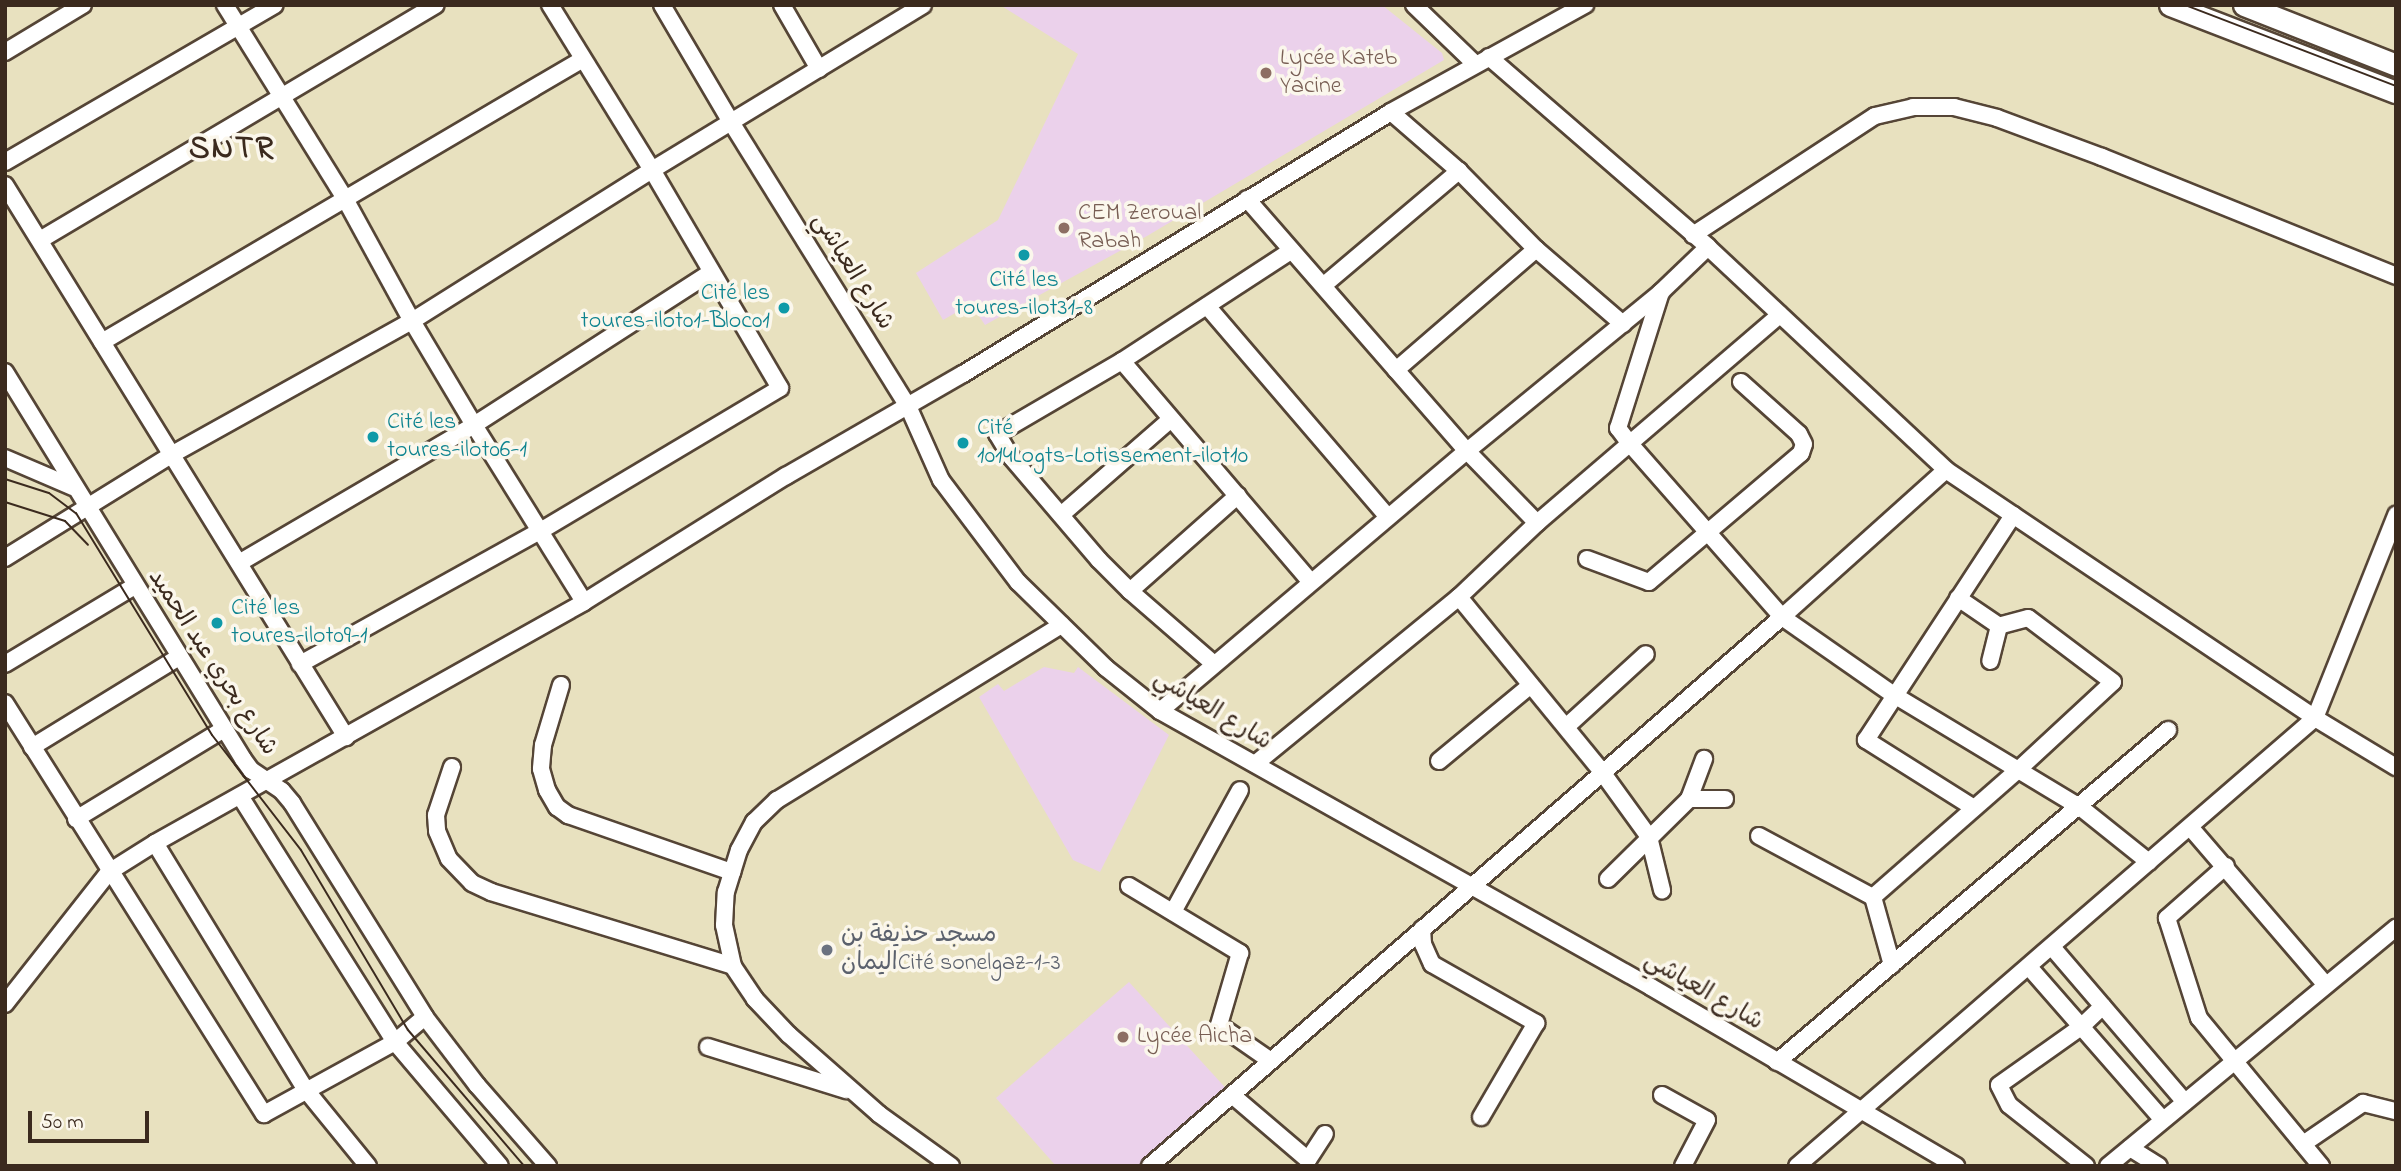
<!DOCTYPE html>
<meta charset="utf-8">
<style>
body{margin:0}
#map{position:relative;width:2401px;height:1171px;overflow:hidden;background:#e8e1bf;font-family:"Indie Flower","Playpen Sans Arabic",sans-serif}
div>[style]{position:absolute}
.built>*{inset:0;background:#ebd1eb}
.roads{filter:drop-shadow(2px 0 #554536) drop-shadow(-2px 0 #554536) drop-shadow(0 2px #554536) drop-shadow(0 -2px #554536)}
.minor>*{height:16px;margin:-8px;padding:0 8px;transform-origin:8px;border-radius:8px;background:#fff}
.major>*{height:21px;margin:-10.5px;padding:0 10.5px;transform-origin:10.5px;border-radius:10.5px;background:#fff}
.tram>*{height:2px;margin:-1px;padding:0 1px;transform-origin:1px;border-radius:1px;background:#3b2a1e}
.dots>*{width:19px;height:19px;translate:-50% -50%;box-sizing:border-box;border:4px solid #fbf7ec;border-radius:50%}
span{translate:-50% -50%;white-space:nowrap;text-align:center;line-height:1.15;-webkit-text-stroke:7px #fbf7ec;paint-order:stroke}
.education-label{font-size:24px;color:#785e54}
.left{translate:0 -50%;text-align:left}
.street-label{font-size:24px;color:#3b2a1e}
.culture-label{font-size:24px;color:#0d838f}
.right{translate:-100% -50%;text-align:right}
.worship-label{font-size:24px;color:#5b616d}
.district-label{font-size:32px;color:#3b2a1e;font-weight:700;letter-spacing:2px}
.frame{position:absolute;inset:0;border:7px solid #3b2a1e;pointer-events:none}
.scale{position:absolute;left:28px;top:1111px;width:121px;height:32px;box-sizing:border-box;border:4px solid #3b2a1e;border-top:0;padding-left:9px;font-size:21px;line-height:24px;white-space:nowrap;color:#3b2a1e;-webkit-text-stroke:5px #fbf7ec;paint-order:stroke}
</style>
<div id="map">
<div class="built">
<i style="clip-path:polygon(1000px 5px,1382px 5px,1442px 53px,1444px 60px,1147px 236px,985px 325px,971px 304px,943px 320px,916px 273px,998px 220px,1078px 54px)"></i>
<i style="clip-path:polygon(1044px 667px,1074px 673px,1078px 667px,1169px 735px,1100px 872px,1073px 860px,979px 697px,998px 684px,1004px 691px)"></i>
<i style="clip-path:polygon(1129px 982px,1232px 1095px,1150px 1166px,1056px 1166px,996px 1098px)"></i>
</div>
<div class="roads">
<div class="minor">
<i style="left:225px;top:5px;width:226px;rotate:58.2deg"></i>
<i style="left:344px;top:197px;width:141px;rotate:61.3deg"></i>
<i style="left:412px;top:321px;width:121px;rotate:59.2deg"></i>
<i style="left:474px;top:425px;width:208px;rotate:58.1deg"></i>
<i style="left:662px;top:5px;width:136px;rotate:59.5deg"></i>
<i style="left:731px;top:122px;width:335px;rotate:58.1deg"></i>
<i style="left:908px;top:406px;width:81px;rotate:66deg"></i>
<i style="left:941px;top:480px;width:128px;rotate:53deg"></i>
<i style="left:1018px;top:582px;width:123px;rotate:44.3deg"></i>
<i style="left:1106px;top:668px;width:69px;rotate:38.5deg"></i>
<i style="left:1160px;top:711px;width:563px;rotate:29.34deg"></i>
<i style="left:1651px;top:987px;width:354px;rotate:30.4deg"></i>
<i style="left:782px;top:5px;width:74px;rotate:60deg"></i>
<i style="left:1414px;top:5px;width:85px;rotate:44deg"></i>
<i style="left:5px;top:52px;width:91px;rotate:-31.1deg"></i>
<i style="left:1489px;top:57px;width:290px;rotate:40.9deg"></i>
<i style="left:1708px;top:247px;width:326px;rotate:43.1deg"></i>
<i style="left:1946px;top:470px;width:445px;rotate:33.9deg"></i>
<i style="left:2315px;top:718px;width:95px;rotate:31.2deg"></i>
<i style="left:1391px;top:112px;width:90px;rotate:40.9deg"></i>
<i style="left:1459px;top:171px;width:110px;rotate:45.4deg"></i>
<i style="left:1536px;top:249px;width:115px;rotate:40.8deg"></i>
<i style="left:5px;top:162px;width:312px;rotate:-30.2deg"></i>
<i style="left:5px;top:185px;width:649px;rotate:58.29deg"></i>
<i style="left:1247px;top:199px;width:335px;rotate:48.9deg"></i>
<i style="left:1467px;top:451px;width:100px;rotate:45.8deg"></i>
<i style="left:1693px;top:235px;width:217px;rotate:-33.2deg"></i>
<i style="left:1875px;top:116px;width:39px;rotate:-13deg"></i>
<i style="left:1913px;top:107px;width:41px"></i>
<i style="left:1954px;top:107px;width:44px;rotate:14.3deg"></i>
<i style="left:1997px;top:118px;width:112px;rotate:20.4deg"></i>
<i style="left:2102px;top:157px;width:317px;rotate:22deg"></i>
<i style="left:40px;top:240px;width:460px;rotate:-30.7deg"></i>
<i style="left:1324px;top:285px;width:177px;rotate:-40.2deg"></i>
<i style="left:1661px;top:292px;width:143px;rotate:107.5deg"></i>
<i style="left:1618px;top:428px;width:21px;rotate:53deg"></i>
<i style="left:1631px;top:445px;width:229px;rotate:48.7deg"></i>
<i style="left:1782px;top:617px;width:136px;rotate:34.9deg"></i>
<i style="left:1894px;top:695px;width:217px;rotate:31.1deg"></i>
<i style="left:2080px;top:807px;width:88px;rotate:38.6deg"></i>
<i style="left:1207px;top:306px;width:278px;rotate:49.4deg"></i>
<i style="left:102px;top:342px;width:558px;rotate:-30.47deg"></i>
<i style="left:1122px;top:361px;width:291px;rotate:49.5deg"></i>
<i style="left:1396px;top:370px;width:185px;rotate:-40.8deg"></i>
<i style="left:5px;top:372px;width:454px;rotate:58.4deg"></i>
<i style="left:243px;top:759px;width:14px;rotate:54deg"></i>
<i style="left:251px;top:770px;width:37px;rotate:34deg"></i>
<i style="left:282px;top:791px;width:16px;rotate:50deg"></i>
<i style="left:292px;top:803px;width:252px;rotate:58.1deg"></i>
<i style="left:425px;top:1017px;width:86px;rotate:52.6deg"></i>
<i style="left:477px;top:1085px;width:108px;rotate:48.8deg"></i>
<i style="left:5px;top:458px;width:74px;rotate:23.1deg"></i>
<i style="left:1061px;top:515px;width:146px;rotate:-41.1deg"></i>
<i style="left:5px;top:558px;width:195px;rotate:-31.8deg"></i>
<i style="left:171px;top:455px;width:276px;rotate:-29.1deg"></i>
<i style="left:412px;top:321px;width:284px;rotate:-32.2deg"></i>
<i style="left:652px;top:170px;width:317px;rotate:-31.3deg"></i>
<i style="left:1587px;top:559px;width:66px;rotate:20.4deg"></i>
<i style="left:1649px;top:582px;width:199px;rotate:-40.3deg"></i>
<i style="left:1801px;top:453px;width:9px;rotate:-72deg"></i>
<i style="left:1804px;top:444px;width:11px;rotate:-117deg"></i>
<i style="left:1799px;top:434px;width:78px;rotate:-138.1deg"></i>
<i style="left:239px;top:563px;width:273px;rotate:-30.4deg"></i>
<i style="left:474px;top:425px;width:282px;rotate:-32.8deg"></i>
<i style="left:1130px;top:591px;width:144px;rotate:-41.6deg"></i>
<i style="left:1459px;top:597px;width:226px;rotate:50.7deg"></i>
<i style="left:1602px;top:772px;width:80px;rotate:54.1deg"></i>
<i style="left:1649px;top:837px;width:55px;rotate:76.2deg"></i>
<i style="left:1958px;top:598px;width:50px;rotate:34.3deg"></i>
<i style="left:5px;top:664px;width:152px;rotate:-31deg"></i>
<i style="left:300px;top:664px;width:277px;rotate:-29deg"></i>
<i style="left:542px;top:530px;width:277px;rotate:-30.8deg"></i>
<i style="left:780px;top:388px;width:253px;rotate:-120.4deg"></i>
<i style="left:652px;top:170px;width:194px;rotate:-121.7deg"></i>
<i style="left:1214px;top:664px;width:111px;rotate:-139deg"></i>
<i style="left:1130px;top:591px;width:44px;rotate:-135deg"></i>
<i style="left:1099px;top:560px;width:135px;rotate:-130.5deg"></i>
<i style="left:1011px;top:457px;width:27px;rotate:-121deg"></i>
<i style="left:997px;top:434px;width:145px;rotate:-30.3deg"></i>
<i style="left:1122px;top:361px;width:202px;rotate:-33.1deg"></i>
<i style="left:561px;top:685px;width:63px;rotate:106.7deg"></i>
<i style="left:543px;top:745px;width:24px;rotate:95deg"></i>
<i style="left:541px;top:769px;width:22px;rotate:74deg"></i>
<i style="left:547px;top:790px;width:20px;rotate:60deg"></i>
<i style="left:557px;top:807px;width:14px;rotate:36deg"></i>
<i style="left:568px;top:815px;width:174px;rotate:19.2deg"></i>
<i style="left:5px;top:703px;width:486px;rotate:57.8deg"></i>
<i style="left:264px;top:1114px;width:149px;rotate:-28.8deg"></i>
<i style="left:395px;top:1042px;width:39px;rotate:-40deg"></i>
<i style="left:1160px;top:711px;width:402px;rotate:-40.3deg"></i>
<i style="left:1467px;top:451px;width:251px;rotate:-39.3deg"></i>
<i style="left:1661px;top:292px;width:65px;rotate:-43.8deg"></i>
<i style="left:1566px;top:727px;width:108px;rotate:-42.4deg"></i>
<i style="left:32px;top:747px;width:172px;rotate:-31.5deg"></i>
<i style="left:1439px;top:761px;width:119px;rotate:-39.6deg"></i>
<i style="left:1255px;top:764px;width:264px;rotate:-39.3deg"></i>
<i style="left:1459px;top:597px;width:108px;rotate:-43.5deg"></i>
<i style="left:1537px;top:523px;width:320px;rotate:-40.6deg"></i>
<i style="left:452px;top:767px;width:51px;rotate:108.4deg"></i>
<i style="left:436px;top:815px;width:16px;rotate:86deg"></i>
<i style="left:437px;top:831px;width:30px;rotate:67deg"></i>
<i style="left:449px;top:859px;width:33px;rotate:46deg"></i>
<i style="left:472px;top:883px;width:21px;rotate:25deg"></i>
<i style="left:491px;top:892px;width:253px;rotate:17deg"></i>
<i style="left:240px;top:796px;width:291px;rotate:57.8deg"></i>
<i style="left:395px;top:1042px;width:162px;rotate:49.7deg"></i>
<i style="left:1689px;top:799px;width:36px"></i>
<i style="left:1974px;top:808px;width:128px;rotate:-147.8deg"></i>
<i style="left:1866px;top:740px;width:269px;rotate:-56.8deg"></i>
<i style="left:76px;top:819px;width:173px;rotate:-31.3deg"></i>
<i style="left:2190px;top:827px;width:207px;rotate:49.3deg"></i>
<i style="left:1759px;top:836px;width:129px;rotate:28.2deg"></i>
<i style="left:155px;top:843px;width:289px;rotate:58.6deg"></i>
<i style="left:306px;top:1090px;width:98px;rotate:50.8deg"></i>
<i style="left:2226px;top:866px;width:79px;rotate:138.6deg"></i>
<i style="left:2167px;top:918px;width:105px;rotate:72.3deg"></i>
<i style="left:2199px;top:1018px;width:192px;rotate:50.5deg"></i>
<i style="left:1608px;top:879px;width:114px;rotate:-44.6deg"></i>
<i style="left:1689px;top:799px;width:43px;rotate:-69.4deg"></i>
<i style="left:1129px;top:886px;width:130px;rotate:31.1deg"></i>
<i style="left:1240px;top:953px;width:75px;rotate:106.3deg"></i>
<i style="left:1219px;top:1025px;width:63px;rotate:34.7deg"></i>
<i style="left:1173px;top:912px;width:139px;rotate:-61.2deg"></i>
<i style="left:1422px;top:929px;width:15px;rotate:86deg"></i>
<i style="left:1423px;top:944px;width:22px;rotate:66deg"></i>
<i style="left:1432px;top:964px;width:120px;rotate:29.6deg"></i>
<i style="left:1536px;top:1023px;width:109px;rotate:120.3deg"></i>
<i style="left:2052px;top:947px;width:204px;rotate:49.4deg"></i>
<i style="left:1892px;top:965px;width:71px;rotate:-105.6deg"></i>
<i style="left:1873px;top:897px;width:193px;rotate:-41.2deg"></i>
<i style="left:2018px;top:770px;width:129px;rotate:-42.8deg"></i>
<i style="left:2113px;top:682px;width:106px;rotate:-143deg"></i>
<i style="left:2028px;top:618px;width:30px;rotate:165deg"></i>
<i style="left:1999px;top:626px;width:36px;rotate:104deg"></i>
<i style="left:2029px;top:967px;width:203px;rotate:48.8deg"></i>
<i style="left:5px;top:1004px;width:168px;rotate:-51.8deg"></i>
<i style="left:109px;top:872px;width:54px;rotate:-32.2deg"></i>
<i style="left:155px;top:843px;width:492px;rotate:-29.3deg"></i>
<i style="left:584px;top:602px;width:238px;rotate:-32deg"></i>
<i style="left:786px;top:476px;width:204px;rotate:-30deg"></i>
<i style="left:963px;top:374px;width:502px;rotate:-31.47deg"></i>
<i style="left:1391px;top:112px;width:222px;rotate:-28.9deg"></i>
<i style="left:708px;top:1047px;width:145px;rotate:17.3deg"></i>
<i style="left:1777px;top:1062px;width:513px;rotate:-40.33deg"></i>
<i style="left:1232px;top:1095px;width:100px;rotate:40.5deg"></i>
<i style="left:1308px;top:1160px;width:31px;rotate:-57deg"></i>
<i style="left:1662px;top:1095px;width:51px;rotate:29.1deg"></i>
<i style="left:1707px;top:1120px;width:52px;rotate:117.6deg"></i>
<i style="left:2303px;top:1144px;width:73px;rotate:-34.3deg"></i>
<i style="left:2363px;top:1103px;width:34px;rotate:14deg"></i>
<i style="left:2130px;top:1148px;width:34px;rotate:32deg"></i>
<i style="left:951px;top:1166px;width:89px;rotate:-144.2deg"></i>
<i style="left:879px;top:1114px;width:120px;rotate:-138.7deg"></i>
<i style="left:789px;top:1035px;width:50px;rotate:-133.4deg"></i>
<i style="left:755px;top:999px;width:40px;rotate:-124deg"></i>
<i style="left:733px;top:966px;width:42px;rotate:-102.4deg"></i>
<i style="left:724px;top:925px;width:33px;rotate:-87deg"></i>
<i style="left:726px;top:892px;width:44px;rotate:-72.8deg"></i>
<i style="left:739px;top:850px;width:32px;rotate:-62deg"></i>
<i style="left:754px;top:822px;width:32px;rotate:-44deg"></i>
<i style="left:777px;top:800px;width:334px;rotate:-31.6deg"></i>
<i style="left:1150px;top:1166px;width:837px;rotate:-40.98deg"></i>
<i style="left:1782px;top:617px;width:220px;rotate:-41.9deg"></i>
<i style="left:1797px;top:1166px;width:685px;rotate:-40.86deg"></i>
<i style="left:2315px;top:718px;width:219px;rotate:-68.2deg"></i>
<i style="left:2086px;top:1166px;width:98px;rotate:-141.6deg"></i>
<i style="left:2009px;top:1105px;width:22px;rotate:-117deg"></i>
<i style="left:1999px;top:1085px;width:100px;rotate:-35.3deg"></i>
<i style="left:2081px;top:1027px;width:30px;rotate:-44deg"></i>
<i style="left:2108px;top:1166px;width:374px;rotate:-39.6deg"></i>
</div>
<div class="major">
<i style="left:2170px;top:5px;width:242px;rotate:21.1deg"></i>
<i style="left:2244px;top:5px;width:163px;rotate:21.5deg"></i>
</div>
</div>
<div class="tram">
<i style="left:2185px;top:5px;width:226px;rotate:21deg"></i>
<i style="left:5px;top:479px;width:46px;rotate:17.7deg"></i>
<i style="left:49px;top:493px;width:34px;rotate:37deg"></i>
<i style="left:76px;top:513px;width:260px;rotate:58.5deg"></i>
<i style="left:212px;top:735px;width:145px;rotate:52.3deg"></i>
<i style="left:301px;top:850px;width:209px;rotate:59.3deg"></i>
<i style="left:408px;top:1030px;width:179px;rotate:49.5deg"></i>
<i style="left:5px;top:502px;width:63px;rotate:17.6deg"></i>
<i style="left:65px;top:521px;width:33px;rotate:46deg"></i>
</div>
<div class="dots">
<i style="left:1266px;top:73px;background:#8d6e63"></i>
<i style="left:1064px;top:228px;background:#8d6e63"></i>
<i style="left:1024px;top:255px;background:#0f9aa8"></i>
<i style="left:784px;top:308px;background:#0f9aa8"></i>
<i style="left:373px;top:437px;background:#0f9aa8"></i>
<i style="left:963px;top:443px;background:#0f9aa8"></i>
<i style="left:217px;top:623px;background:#0f9aa8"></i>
<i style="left:827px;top:950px;background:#6b7280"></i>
<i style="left:1123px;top:1037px;background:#8d6e63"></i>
</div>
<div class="education-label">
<span class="left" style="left:1280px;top:73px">Lycée Kateb<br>Yacine</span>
<span class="left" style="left:1078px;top:228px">CEM Zeroual<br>Rabah</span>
<span class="left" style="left:1137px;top:1037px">Lycée Aicha</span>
</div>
<div class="street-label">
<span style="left:852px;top:272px;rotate:58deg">شارع العياشي</span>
<span style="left:212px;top:663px;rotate:57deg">شارع بحري عبد الحميد</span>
<span style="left:1212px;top:711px;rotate:31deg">شارع العياشي</span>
<span style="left:1703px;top:992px;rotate:30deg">شارع العياشي</span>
</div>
<div class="culture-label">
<span style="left:1024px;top:295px">Cité les<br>toures-ilot31-8</span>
<span class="right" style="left:770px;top:308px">Cité les<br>toures-ilot01-Bloc01</span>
<span class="left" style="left:387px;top:437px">Cité les<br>toures-ilot06-1</span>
<span class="left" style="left:977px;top:443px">Cité<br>1014Logts-Lotissement-ilot10</span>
<span class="left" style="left:231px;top:623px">Cité les<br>toures-ilot09-1</span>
</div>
<div class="worship-label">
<span class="left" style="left:841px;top:950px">مسجد حذيفة بن<br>اليمانCité sonelgaz-1-3</span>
</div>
<div class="district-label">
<span style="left:232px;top:150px">SNTR</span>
</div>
<div class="frame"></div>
<div class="scale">50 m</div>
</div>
